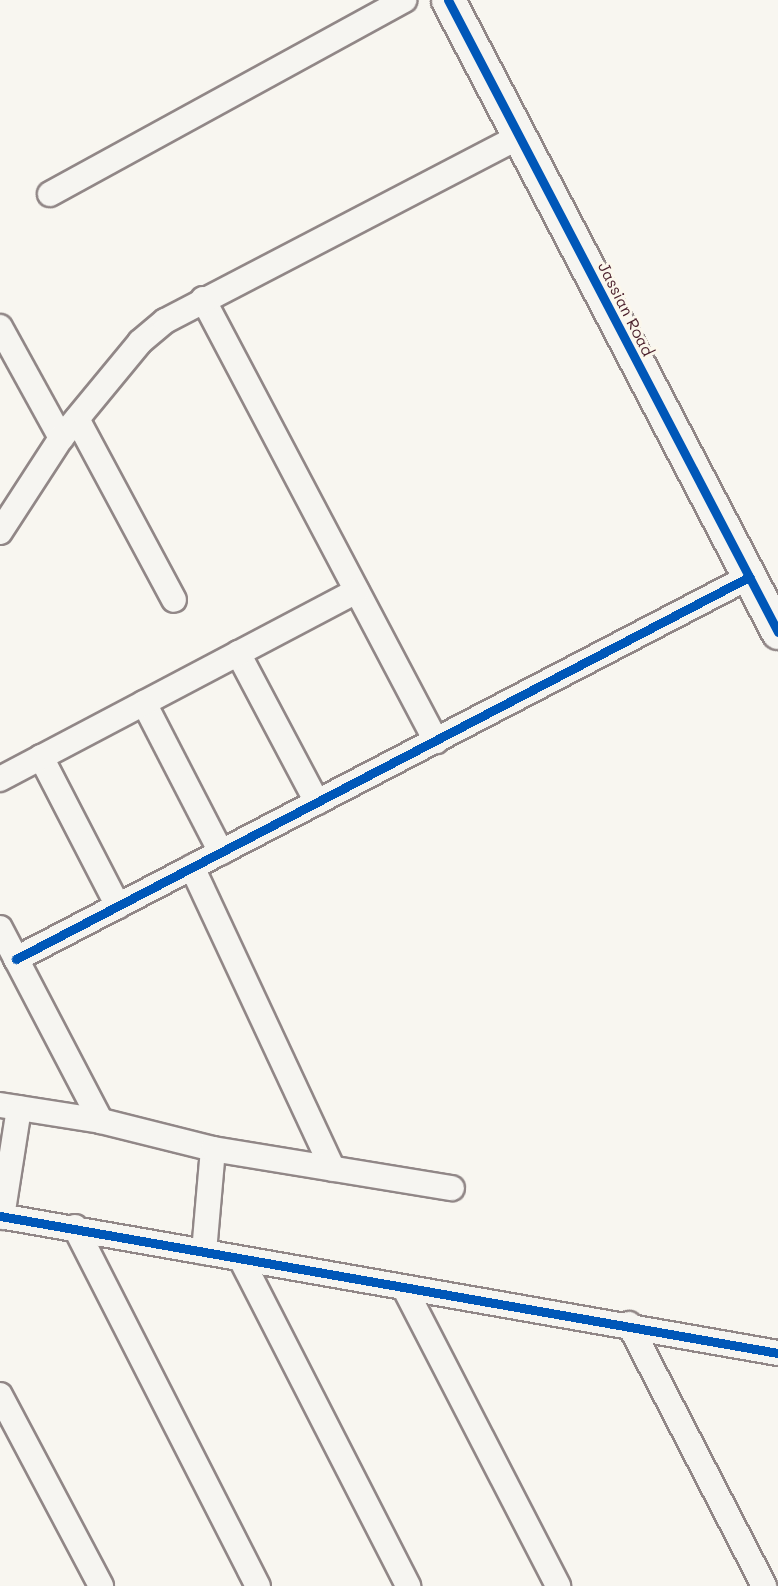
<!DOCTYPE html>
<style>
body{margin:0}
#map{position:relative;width:778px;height:1586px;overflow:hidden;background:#f8f6f0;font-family:Mali,sans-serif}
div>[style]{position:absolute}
.roads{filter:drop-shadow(2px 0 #918787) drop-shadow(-2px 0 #918787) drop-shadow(0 2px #918787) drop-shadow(0 -2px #918787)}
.street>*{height:24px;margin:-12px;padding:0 12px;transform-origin:12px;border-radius:12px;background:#f6f5f1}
.secondary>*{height:33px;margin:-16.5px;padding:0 16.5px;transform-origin:16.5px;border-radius:16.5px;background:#f6f5f1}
.cycleway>*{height:9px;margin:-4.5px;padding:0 4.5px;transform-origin:4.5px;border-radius:4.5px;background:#0057b8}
span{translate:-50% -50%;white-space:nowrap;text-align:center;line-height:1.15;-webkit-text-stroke:6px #fbf7ec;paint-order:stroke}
.street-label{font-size:16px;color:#4a1f2b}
</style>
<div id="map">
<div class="roads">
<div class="street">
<i style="left:50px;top:194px;width:404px;rotate:-28.7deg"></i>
<i style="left:203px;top:299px;width:500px;rotate:62.2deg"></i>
<i style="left:0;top:327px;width:127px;rotate:61.2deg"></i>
<i style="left:77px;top:419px;width:205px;rotate:61.8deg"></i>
<i style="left:0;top:532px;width:112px;rotate:-57deg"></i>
<i style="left:61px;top:438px;width:124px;rotate:-50.5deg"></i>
<i style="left:140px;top:342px;width:33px;rotate:-40deg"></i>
<i style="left:165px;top:321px;width:400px;rotate:-27.5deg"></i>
<i style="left:238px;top:653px;width:169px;rotate:62.1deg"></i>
<i style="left:144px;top:703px;width:168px;rotate:62.7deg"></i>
<i style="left:41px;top:757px;width:168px;rotate:62.7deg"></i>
<i style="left:0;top:779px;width:403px;rotate:-27.8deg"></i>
<i style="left:192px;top:867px;width:333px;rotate:65deg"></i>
<i style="left:0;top:928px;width:218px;rotate:62.4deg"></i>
<i style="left:101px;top:1121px;width:115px;rotate:14deg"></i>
<i style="left:16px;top:959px;width:827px;rotate:-27.53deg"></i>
<i style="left:0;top:1105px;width:102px;rotate:9deg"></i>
<i style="left:0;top:1216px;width:790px;rotate:9.99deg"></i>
<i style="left:2px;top:1217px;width:110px;rotate:-81.1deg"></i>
<i style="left:75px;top:1227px;width:403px;rotate:63deg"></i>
<i style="left:204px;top:1252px;width:103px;rotate:-85deg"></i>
<i style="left:213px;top:1149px;width:242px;rotate:9.3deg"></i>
<i style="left:243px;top:1263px;width:363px;rotate:62.9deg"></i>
<i style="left:406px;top:1291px;width:332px;rotate:62.7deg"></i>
<i style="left:629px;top:1324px;width:295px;rotate:62.7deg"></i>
<i style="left:0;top:1395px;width:216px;rotate:62.1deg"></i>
</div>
<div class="secondary">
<i style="left:448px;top:0;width:713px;rotate:62.43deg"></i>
</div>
</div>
<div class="cycleway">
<i style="left:448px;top:0;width:713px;rotate:62.43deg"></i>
<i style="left:16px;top:959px;width:827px;rotate:-27.53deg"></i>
<i style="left:0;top:1216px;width:790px;rotate:9.99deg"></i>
</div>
<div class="street-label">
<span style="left:626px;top:309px;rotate:63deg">Jassian Road</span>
</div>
</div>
